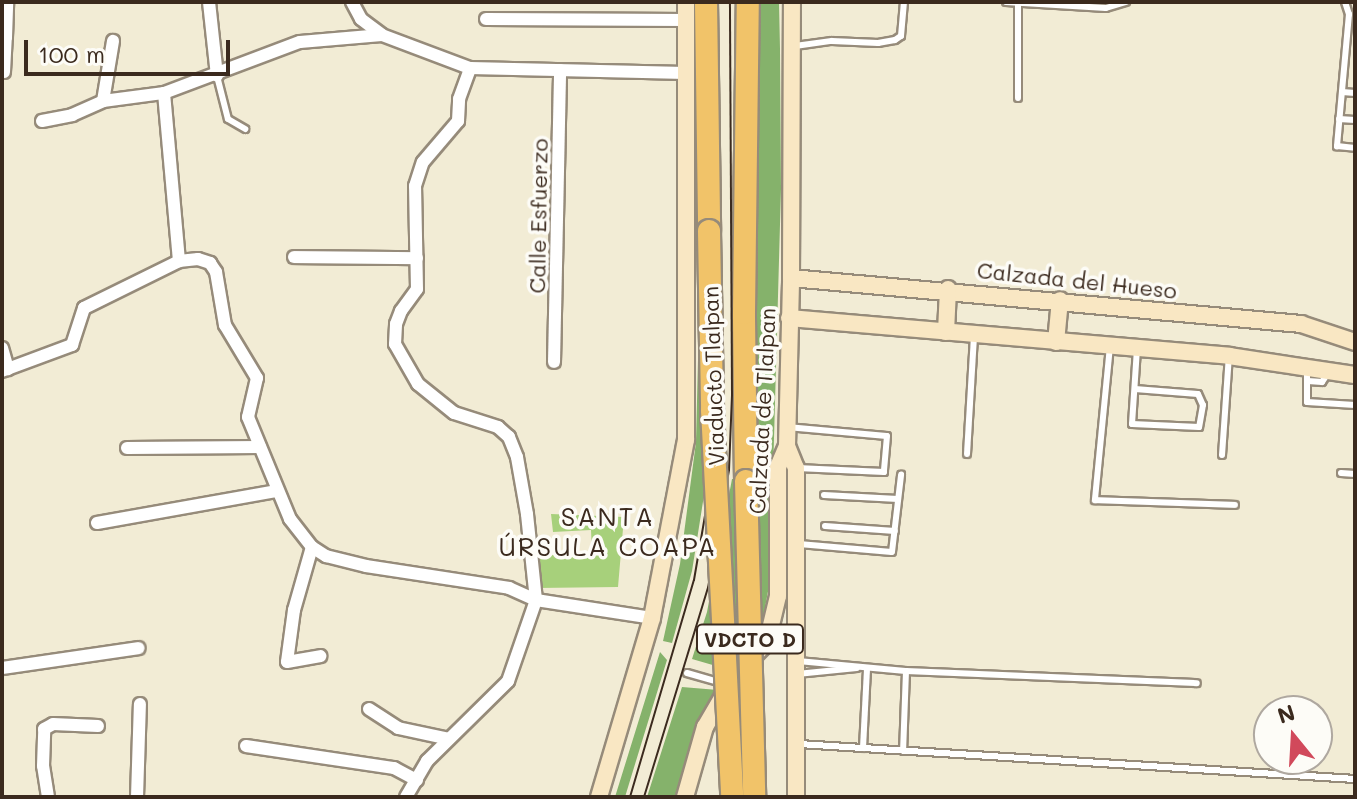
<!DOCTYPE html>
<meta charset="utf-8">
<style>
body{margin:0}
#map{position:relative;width:1357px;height:799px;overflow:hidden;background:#f2ecd5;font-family:Mali,sans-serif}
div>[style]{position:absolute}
.green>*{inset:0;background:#a7d07b}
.forest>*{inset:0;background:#85b26b}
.roads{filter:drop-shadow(2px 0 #968b7a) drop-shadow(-2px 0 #968b7a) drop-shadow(0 2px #968b7a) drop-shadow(0 -2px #968b7a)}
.service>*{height:6px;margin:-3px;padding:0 3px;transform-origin:3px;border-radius:3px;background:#fff}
.minor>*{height:12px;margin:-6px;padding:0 6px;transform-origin:6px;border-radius:6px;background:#fff}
.secondary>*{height:16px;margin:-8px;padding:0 8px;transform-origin:8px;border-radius:8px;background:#f9e7c3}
.motorway>*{height:22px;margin:-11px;padding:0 11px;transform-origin:11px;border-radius:11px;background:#f1c369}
.tram>*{height:2px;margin:-1px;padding:0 1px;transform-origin:1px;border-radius:1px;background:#3b2a1e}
.bridges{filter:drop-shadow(2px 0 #968b7a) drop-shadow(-2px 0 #968b7a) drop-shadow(0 2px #968b7a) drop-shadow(0 -2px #968b7a)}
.motorway-bridge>*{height:22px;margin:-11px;padding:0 11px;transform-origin:11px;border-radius:11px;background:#f1c369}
span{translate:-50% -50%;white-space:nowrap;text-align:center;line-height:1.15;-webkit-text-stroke:7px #fdfcf7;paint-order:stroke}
.shield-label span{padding:2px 6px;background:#fdfcf7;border:2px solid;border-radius:6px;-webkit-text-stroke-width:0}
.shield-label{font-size:20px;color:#3b2a1e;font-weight:700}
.street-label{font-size:22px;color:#3b2a1e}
.quarter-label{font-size:26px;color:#3b2a1e;letter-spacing:2px}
.frame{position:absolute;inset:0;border:4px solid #3b2a1e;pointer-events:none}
.north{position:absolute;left:1253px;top:695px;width:80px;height:80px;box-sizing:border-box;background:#fdfcf7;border:2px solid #afa8a0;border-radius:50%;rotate:342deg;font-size:22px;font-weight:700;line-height:32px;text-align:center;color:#3b2a1e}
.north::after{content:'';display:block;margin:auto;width:28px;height:36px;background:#d1495b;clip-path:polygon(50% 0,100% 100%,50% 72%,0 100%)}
.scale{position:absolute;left:24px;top:40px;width:206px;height:36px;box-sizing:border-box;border:4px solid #3b2a1e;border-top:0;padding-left:10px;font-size:24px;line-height:28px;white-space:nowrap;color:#3b2a1e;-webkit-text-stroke:6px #fdfcf7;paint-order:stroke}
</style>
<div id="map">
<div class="green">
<i style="clip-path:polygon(551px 514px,624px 517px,618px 587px,537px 588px,535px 556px,592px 553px,591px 530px,553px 532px)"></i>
</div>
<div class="forest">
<i style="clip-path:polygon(756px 2px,779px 2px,780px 49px,781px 189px,770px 581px,760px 634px,756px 641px,727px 638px,723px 668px,692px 659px,707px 612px,732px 479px,754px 480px)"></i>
<i style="clip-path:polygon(700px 278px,712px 445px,692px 571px,672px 643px,663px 641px,680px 564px,696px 442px)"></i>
<i style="clip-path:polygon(660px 652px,667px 660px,632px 774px,625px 797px,615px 797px)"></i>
<i style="clip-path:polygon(682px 687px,718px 690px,697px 726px,679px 797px,647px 797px)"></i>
</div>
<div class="roads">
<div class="service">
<i style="left:1006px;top:2px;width:100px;rotate:3.4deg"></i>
<i style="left:1106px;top:8px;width:21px;rotate:-17deg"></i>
<i style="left:1345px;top:2px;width:13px;rotate:72deg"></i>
<i style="left:1349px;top:14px;width:133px;rotate:95.2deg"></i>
<i style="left:1337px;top:146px;width:18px;rotate:6deg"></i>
<i style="left:795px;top:46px;width:37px;rotate:-8deg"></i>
<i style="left:832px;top:41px;width:46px;rotate:2.5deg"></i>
<i style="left:878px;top:43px;width:17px;rotate:-10deg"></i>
<i style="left:895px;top:40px;width:7px;rotate:-34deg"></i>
<i style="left:901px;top:36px;width:34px;rotate:-85deg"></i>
<i style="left:217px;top:76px;width:44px;rotate:75.7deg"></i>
<i style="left:228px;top:119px;width:20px;rotate:30deg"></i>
<i style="left:1342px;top:92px;width:13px;rotate:4deg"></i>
<i style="left:1018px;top:98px;width:96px;rotate:-90deg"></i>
<i style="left:1339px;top:119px;width:16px;rotate:4deg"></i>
<i style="left:1110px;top:346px;width:155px;rotate:95.6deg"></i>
<i style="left:1095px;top:500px;width:140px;rotate:2deg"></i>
<i style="left:1307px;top:369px;width:33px;rotate:90deg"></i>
<i style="left:1307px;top:402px;width:48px;rotate:3.6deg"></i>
<i style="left:1308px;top:381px;width:14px;rotate:4deg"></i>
<i style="left:1322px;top:382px;width:11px;rotate:-56deg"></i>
<i style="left:1135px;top:389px;width:63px;rotate:4.5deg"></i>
<i style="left:1198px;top:394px;width:12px;rotate:66deg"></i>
<i style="left:1203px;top:405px;width:22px;rotate:100deg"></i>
<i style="left:1199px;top:427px;width:67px;rotate:-177.4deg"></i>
<i style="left:1132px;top:424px;width:75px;rotate:-86.2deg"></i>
<i style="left:787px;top:427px;width:100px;rotate:5.1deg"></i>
<i style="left:887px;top:436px;width:36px;rotate:95deg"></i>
<i style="left:884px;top:472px;width:87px;rotate:-177.4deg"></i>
<i style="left:967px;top:454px;width:119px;rotate:-86.6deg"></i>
<i style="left:1222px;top:455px;width:99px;rotate:-86deg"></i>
<i style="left:1341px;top:473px;width:14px;rotate:4deg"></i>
<i style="left:824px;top:495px;width:74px;rotate:3.1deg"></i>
<i style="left:825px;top:526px;width:70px;rotate:4.1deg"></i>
<i style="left:799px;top:544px;width:93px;rotate:4.9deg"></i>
<i style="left:892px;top:552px;width:78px;rotate:-83.3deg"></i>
<i style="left:798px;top:661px;width:108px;rotate:5.3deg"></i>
<i style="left:906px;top:671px;width:80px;rotate:92.1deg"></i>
<i style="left:906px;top:671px;width:291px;rotate:2.4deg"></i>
<i style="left:687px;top:673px;width:36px;rotate:16deg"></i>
<i style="left:797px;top:674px;width:60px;rotate:-5.7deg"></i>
<i style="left:799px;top:744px;width:557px;rotate:3.6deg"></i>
<i style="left:863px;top:748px;width:79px;rotate:-87.1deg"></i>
</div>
<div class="minor">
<i style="left:209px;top:2px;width:74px;rotate:83.8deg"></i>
<i style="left:352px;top:2px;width:19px;rotate:62deg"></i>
<i style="left:361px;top:19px;width:26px;rotate:37deg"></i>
<i style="left:382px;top:35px;width:94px;rotate:20.6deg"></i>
<i style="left:470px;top:68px;width:216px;rotate:1.3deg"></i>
<i style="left:486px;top:19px;width:200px;rotate:0.3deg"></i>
<i style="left:2px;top:37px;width:4px"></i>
<i style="left:6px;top:37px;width:35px;rotate:-88deg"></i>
<i style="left:4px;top:72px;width:35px;rotate:-87deg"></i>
<i style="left:164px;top:93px;width:169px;rotate:84.9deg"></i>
<i style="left:103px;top:101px;width:61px;rotate:-80.5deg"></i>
<i style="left:42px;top:121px;width:31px;rotate:-11deg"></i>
<i style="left:72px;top:115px;width:34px;rotate:-24deg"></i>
<i style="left:103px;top:101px;width:62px;rotate:-7.5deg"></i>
<i style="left:164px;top:93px;width:145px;rotate:-20.6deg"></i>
<i style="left:300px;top:42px;width:82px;rotate:-4.9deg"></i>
<i style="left:294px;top:257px;width:123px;rotate:0.5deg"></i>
<i style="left:2px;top:348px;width:22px;rotate:74deg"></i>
<i style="left:554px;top:362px;width:292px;rotate:-88.8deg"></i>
<i style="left:2px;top:371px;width:75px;rotate:-20.4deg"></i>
<i style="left:72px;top:345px;width:39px;rotate:-72deg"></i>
<i style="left:84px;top:308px;width:106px;rotate:-26.3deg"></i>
<i style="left:179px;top:261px;width:19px;rotate:-6deg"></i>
<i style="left:198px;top:259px;width:13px;rotate:18deg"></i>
<i style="left:210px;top:263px;width:11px;rotate:56deg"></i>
<i style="left:216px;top:272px;width:54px;rotate:80.4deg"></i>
<i style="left:225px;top:325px;width:62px;rotate:58.9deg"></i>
<i style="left:257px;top:378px;width:40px;rotate:103deg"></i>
<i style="left:248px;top:417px;width:110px;rotate:67.6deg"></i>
<i style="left:290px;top:519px;width:36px;rotate:52deg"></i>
<i style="left:312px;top:547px;width:17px;rotate:33deg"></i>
<i style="left:326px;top:556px;width:41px;rotate:14deg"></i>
<i style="left:366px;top:566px;width:145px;rotate:8.7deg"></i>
<i style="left:509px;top:588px;width:30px;rotate:24deg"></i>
<i style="left:536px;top:600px;width:117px;rotate:8.8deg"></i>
<i style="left:127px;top:448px;width:133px;rotate:-0.4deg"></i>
<i style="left:97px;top:523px;width:183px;rotate:-10.1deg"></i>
<i style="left:312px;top:547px;width:66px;rotate:105.9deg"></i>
<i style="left:294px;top:610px;width:52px;rotate:97.7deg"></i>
<i style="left:287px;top:662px;width:34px;rotate:-10deg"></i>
<i style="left:2px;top:668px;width:138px;rotate:-8.3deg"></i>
<i style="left:369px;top:709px;width:35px;rotate:33deg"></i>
<i style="left:398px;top:728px;width:52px;rotate:12.2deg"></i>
<i style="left:246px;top:746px;width:150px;rotate:8.5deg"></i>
<i style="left:394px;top:768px;width:26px;rotate:28deg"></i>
<i style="left:48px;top:797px;width:31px;rotate:-99deg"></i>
<i style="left:43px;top:766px;width:37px;rotate:-88deg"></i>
<i style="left:44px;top:729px;width:10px;rotate:-29deg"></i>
<i style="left:53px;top:724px;width:45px;rotate:2.5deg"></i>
<i style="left:137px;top:797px;width:93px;rotate:-88.2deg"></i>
<i style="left:406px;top:797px;width:42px;rotate:-59.7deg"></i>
<i style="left:427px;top:761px;width:114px;rotate:-44.6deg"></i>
<i style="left:508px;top:681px;width:86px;rotate:-70.9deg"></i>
<i style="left:536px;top:600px;width:86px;rotate:-96deg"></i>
<i style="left:527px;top:514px;width:58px;rotate:-100deg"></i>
<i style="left:517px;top:457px;width:22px;rotate:-112deg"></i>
<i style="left:509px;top:437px;width:15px;rotate:-138deg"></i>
<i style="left:498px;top:427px;width:46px;rotate:-162.3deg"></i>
<i style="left:454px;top:413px;width:46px;rotate:-141.1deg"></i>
<i style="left:418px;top:384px;width:46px;rotate:-119.9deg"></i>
<i style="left:395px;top:344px;width:20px;rotate:-87deg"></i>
<i style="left:396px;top:324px;width:14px;rotate:-69deg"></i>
<i style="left:401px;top:311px;width:27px;rotate:-54deg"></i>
<i style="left:417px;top:289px;width:103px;rotate:-91.1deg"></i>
<i style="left:415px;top:186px;width:25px;rotate:-72deg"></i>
<i style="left:423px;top:162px;width:54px;rotate:-49.5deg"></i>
<i style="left:458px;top:121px;width:22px;rotate:-87deg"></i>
<i style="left:459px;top:99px;width:33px;rotate:-70deg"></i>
</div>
<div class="secondary">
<i style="left:791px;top:278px;width:512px;rotate:5.15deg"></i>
<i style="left:1301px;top:324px;width:57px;rotate:18.4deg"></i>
<i style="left:789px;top:318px;width:442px;rotate:4.9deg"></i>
<i style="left:1229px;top:356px;width:127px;rotate:8.6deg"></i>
<i style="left:946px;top:332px;width:43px;rotate:-87.3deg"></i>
<i style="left:1056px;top:342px;width:42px;rotate:-84.6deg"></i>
<i style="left:787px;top:446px;width:24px;rotate:68deg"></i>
<i style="left:796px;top:468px;width:329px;rotate:90deg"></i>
<i style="left:599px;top:797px;width:187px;rotate:-73.5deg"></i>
<i style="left:652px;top:618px;width:181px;rotate:-79.2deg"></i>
<i style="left:686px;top:440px;width:438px;rotate:-90deg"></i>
<i style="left:685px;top:797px;width:73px;rotate:-74.1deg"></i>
<i style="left:705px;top:727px;width:61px;rotate:-59.7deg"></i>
<i style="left:736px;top:674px;width:45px;rotate:-45.9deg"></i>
<i style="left:767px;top:642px;width:47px;rotate:-76.6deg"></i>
<i style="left:778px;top:596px;width:129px;rotate:-90deg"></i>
<i style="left:778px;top:467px;width:23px;rotate:-67deg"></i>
<i style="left:787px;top:446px;width:168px;rotate:-88.6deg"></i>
<i style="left:791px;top:278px;width:276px;rotate:-89.8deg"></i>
</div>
<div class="motorway">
<i style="left:706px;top:2px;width:229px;rotate:89.2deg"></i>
<i style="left:746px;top:481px;width:168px;rotate:-90.7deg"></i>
<i style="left:744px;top:313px;width:311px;rotate:-89.3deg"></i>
</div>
</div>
<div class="tram">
<i style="left:630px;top:797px;width:226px;rotate:-73.6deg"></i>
<i style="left:694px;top:580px;width:137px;rotate:-80.3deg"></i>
<i style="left:717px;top:445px;width:55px;rotate:-84.8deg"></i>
<i style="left:644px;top:797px;width:219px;rotate:-73deg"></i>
<i style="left:708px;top:588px;width:120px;rotate:-79.9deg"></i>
<i style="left:729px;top:470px;width:75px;rotate:-87.7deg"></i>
<i style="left:732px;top:395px;width:393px;rotate:-90.3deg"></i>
</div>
<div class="bridges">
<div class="motorway-bridge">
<i style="left:709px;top:231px;width:179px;rotate:89deg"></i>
<i style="left:712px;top:410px;width:388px;rotate:87deg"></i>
<i style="left:746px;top:481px;width:316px;rotate:88.5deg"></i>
</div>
</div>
<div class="shield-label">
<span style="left:750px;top:639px">VDCTO D</span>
</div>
<div class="street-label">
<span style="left:538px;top:216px;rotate:-89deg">Calle Esfuerzo</span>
<span style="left:1077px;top:280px;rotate:6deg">Calzada del Hueso</span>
<span style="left:713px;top:376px;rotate:-92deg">Viaducto Tlalpan</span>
<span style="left:762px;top:411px;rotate:-87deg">Calzada de Tlalpan</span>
</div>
<div class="quarter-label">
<span style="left:608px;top:532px">SANTA<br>ÚRSULA COAPA</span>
</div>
<div class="frame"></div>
<div class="north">N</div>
<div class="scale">100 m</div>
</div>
